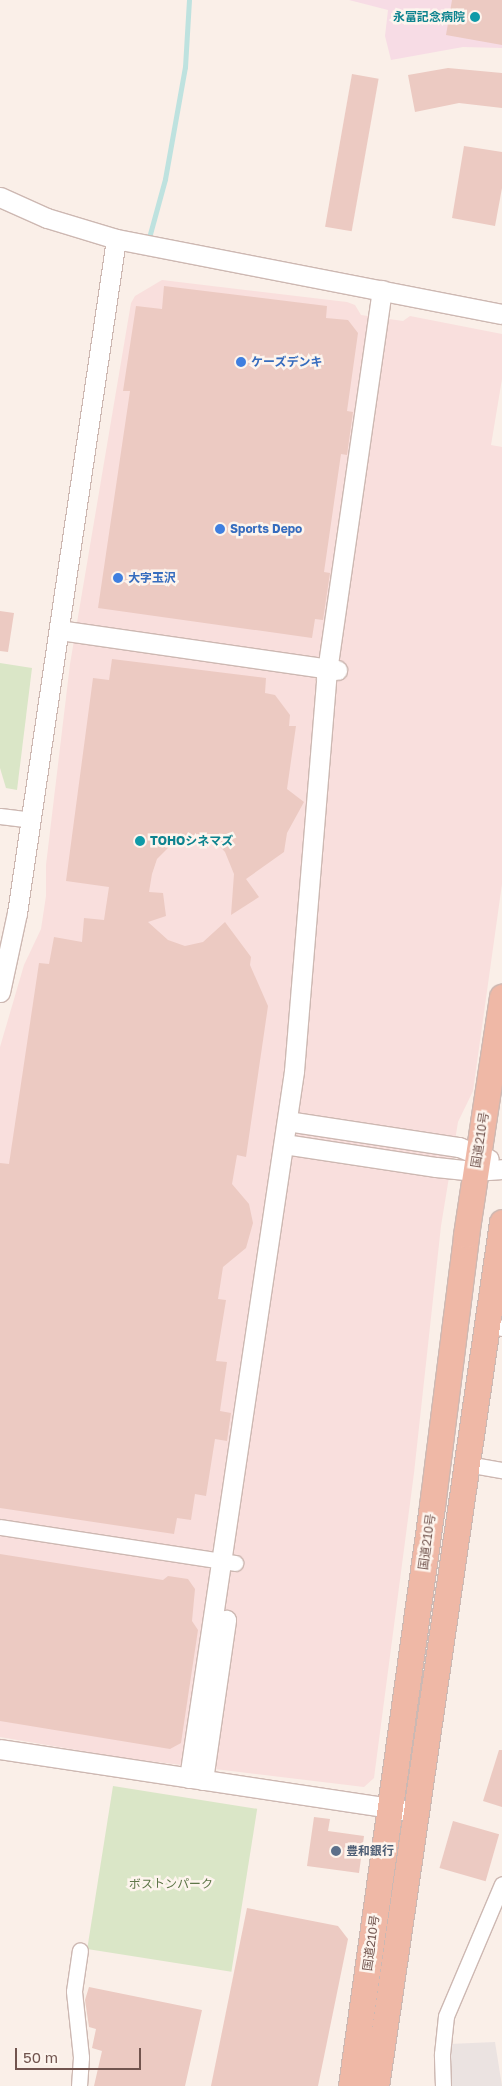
<!DOCTYPE html>
<meta charset="utf-8">
<style>
body{margin:0}
#map{position:relative;width:502px;height:2086px;overflow:hidden;background:#faefe8;font-family:"Golos Text","Noto Sans JP",sans-serif}
div>[style]{position:absolute}
.commercial>*{inset:0;background:#f9dfdd}
.industrial>*{inset:0;background:#ebe3e1}
.medical>*{inset:0;background:#f7dce5}
.green>*{inset:0;background:#dae6c7;transform-origin:0 0}
.stream>*{height:5px;margin:-2.5px;padding:0 2.5px;transform-origin:2.5px;border-radius:2.5px;background:#bee2df}
.building>*{inset:0;background:#eccac2;transform-origin:0 0}
.roads{filter:drop-shadow(1px 0 #cdb8b2) drop-shadow(-1px 0 #cdb8b2) drop-shadow(0 1px #cdb8b2) drop-shadow(0 -1px #cdb8b2)}
.minor>*{height:15px;margin:-7.5px;padding:0 7.5px;transform-origin:7.5px;border-radius:7.5px;background:#fff}
.tertiary>*{height:19px;margin:-9.5px;padding:0 9.5px;transform-origin:9.5px;border-radius:9.5px;background:#fff}
.trunk>*{height:25px;margin:-12.5px;padding:0 12.5px;transform-origin:12.5px;border-radius:12.5px;background:#efb8a6}
.dots>*{width:14px;height:14px;translate:-50% -50%;box-sizing:border-box;border:2px solid #fdf4ed;border-radius:50%}
span{translate:-50% -50%;white-space:nowrap;text-align:center;line-height:1.15;-webkit-text-stroke:5px #fdf4ed;paint-order:stroke}
.culture-label{font-size:12px;color:#0d838f;font-weight:700}
.right{translate:-100% -50%;text-align:right}
.left{translate:0 -50%;text-align:left}
.shop-label{font-size:12px;color:#366cbe;font-weight:700}
.street-label{font-size:12px;color:#71544e}
.service-label{font-size:12px;color:#4e5e75;font-weight:700}
.park-label{font-size:12px;color:#5e7648}
.scale{position:absolute;left:15px;top:2048px;width:126px;height:22px;box-sizing:border-box;border:2px solid #71544e;border-top:0;padding-left:6px;font-size:15px;line-height:18px;white-space:nowrap;color:#71544e;-webkit-text-stroke:4px #fdf4ed;paint-order:stroke}
</style>
<div id="map">
<div class="commercial">
<i style="clip-path:polygon(162px 280px,347px 302px,355px 305px,361px 315px,403px 321px,410px 316px,502px 334px,502px 379px,491px 445px,502px 447px,502px 884px,473px 1091px,458px 1122px,441px 1226px,414px 1473px,374px 1778px,364px 1787px,123px 1758px,0 1737px,0 1047px,24px 965px,41px 929px,46px 896px,46px 865px,70px 664px,131px 303px,135px 296px)"></i>
</div>
<div class="industrial">
<i style="clip-path:polygon(495px 2042px,502px 2086px,449px 2086px,449px 2044px)"></i>
</div>
<div class="medical">
<i style="clip-path:polygon(349px 0,502px 0,502px 48px,463px 47px,391px 60px,385px 36px,388px 10px)"></i>
</div>
<div class="green">
<i style="clip-path:polygon(0 663px,32px 668px,17px 790px,6px 788px,0 768px)"></i>
<i style="left:113px;top:1786px;width:146px;height:165px;rotate:9deg"></i>
</div>
<div class="stream">
<i style="left:150px;top:234px;width:57px;rotate:-74.7deg"></i>
<i style="left:165px;top:179px;width:114px;rotate:-79.9deg"></i>
<i style="left:185px;top:67px;width:67px;rotate:-86.6deg"></i>
</div>
<div class="building">
<i style="clip-path:polygon(452px 0,502px 0,502px 45px,446px 35px)"></i>
<i style="clip-path:polygon(448px 68px,502px 73px,502px 108px,459px 103px,415px 112px,408px 75px)"></i>
<i style="left:352px;top:74px;width:27px;height:155px;rotate:10deg"></i>
<i style="clip-path:polygon(464px 146px,502px 152px,502px 188px,495px 226px,452px 218px)"></i>
<i style="clip-path:polygon(164px 286px,327px 306px,326px 318px,348px 320px,358px 333px,347px 411px,353px 412px,347px 455px,341px 454px,324px 572px,330px 573px,323px 620px,315px 619px,312px 638px,98px 608px,130px 391px,123px 391px,136px 306px,162px 309px)"></i>
<i style="clip-path:polygon(0 611px,14px 613px,8px 652px,0 651px)"></i>
<i style="clip-path:polygon(112px 659px,266px 678px,265px 693px,275px 695px,290px 715px,289px 726px,296px 726px,287px 789px,304px 802px,287px 833px,284px 852px,246px 879px,259px 897px,231px 915px,234px 874px,225px 852px,213px 839px,189px 836px,174px 842px,157px 859px,152px 874px,149px 892px,163px 893px,166px 916px,148px 922px,168px 940px,185px 946px,203px 942px,225px 922px,251px 957px,250px 965px,268px 1006px,246px 1157px,237px 1155px,232px 1184px,249px 1204px,253px 1223px,246px 1248px,223px 1267px,218px 1299px,226px 1300px,216px 1361px,227px 1362px,220px 1411px,231px 1413px,227px 1441px,215px 1439px,206px 1496px,195px 1494px,191px 1520px,177px 1518px,174px 1534px,0 1508px,0 1163px,9px 1164px,39px 963px,49px 964px,54px 937px,82px 942px,84px 918px,104px 920px,109px 887px,66px 881px,93px 678px,109px 680px)"></i>
<i style="clip-path:polygon(0 1554px,163px 1580px,168px 1576px,188px 1579px,195px 1589px,192px 1621px,198px 1630px,181px 1743px,170px 1749px,0 1721px)"></i>
<i style="clip-path:polygon(499px 1750px,502px 1750px,502px 1807px,483px 1801px)"></i>
<i style="clip-path:polygon(314px 1817px,330px 1819px,328px 1831px,364px 1836px,359px 1873px,307px 1866px)"></i>
<i style="left:453px;top:1821px;width:48px;height:49px;rotate:16deg"></i>
<i style="clip-path:polygon(247px 1908px,338px 1926px,348px 1939px,318px 2086px,211px 2086px)"></i>
<i style="clip-path:polygon(89px 1987px,202px 2010px,185px 2086px,94px 2086px,102px 2051px,92px 2048px,96px 2029px,89px 2027px,85px 2000px)"></i>
</div>
<div class="roads">
<div class="minor">
<i style="left:0;top:816px;width:31px;rotate:7deg"></i>
<i style="left:487px;top:1325px;width:15px;rotate:11deg"></i>
<i style="left:467px;top:1464px;width:36px;rotate:10deg"></i>
<i style="left:0;top:1527px;width:238px;rotate:8.7deg"></i>
<i style="left:79px;top:2086px;width:29px;rotate:-86deg"></i>
<i style="left:81px;top:2057px;width:66px;rotate:-96.1deg"></i>
<i style="left:74px;top:1991px;width:41px;rotate:-81.7deg"></i>
<i style="left:443px;top:2086px;width:32px;rotate:-92deg"></i>
<i style="left:442px;top:2054px;width:38px;rotate:-84deg"></i>
<i style="left:446px;top:2016px;width:143px;rotate:-67deg"></i>
</div>
<div class="tertiary">
<i style="left:0;top:197px;width:51px;rotate:24.1deg"></i>
<i style="left:47px;top:218px;width:72px;rotate:16.9deg"></i>
<i style="left:116px;top:239px;width:393px;rotate:11deg"></i>
<i style="left:59px;top:630px;width:281px;rotate:8.2deg"></i>
<i style="left:0;top:992px;width:81px;rotate:-77.9deg"></i>
<i style="left:17px;top:913px;width:681px;rotate:-81.64deg"></i>
<i style="left:287px;top:1121px;width:174px;rotate:8.6deg"></i>
<i style="left:459px;top:1147px;width:32px;rotate:22deg"></i>
<i style="left:284px;top:1144px;width:154px;rotate:8.6deg"></i>
<i style="left:436px;top:1167px;width:39px;rotate:6deg"></i>
<i style="left:475px;top:1171px;width:27px;rotate:-4deg"></i>
<i style="left:0;top:1749px;width:408px;rotate:8.6deg"></i>
<i style="left:189px;top:1778px;width:715px;rotate:-81.55deg"></i>
<i style="left:294px;top:1071px;width:394px;rotate:-85.3deg"></i>
<i style="left:326px;top:678px;width:392px;rotate:-81.8deg"></i>
<i style="left:203px;top:1780px;width:162px;rotate:-81.8deg"></i>
</div>
<div class="trunk">
<i style="left:351px;top:2086px;width:586px;rotate:-82.05deg"></i>
<i style="left:432px;top:1506px;width:273px;rotate:-82.8deg"></i>
<i style="left:466px;top:1235px;width:241px;rotate:-81.4deg"></i>
<i style="left:376px;top:2086px;width:873px;rotate:-81.7deg"></i>
</div>
</div>
<div class="dots">
<i style="left:475px;top:17px;background:#0f9aa8"></i>
<i style="left:241px;top:362px;background:#3f7fe0"></i>
<i style="left:220px;top:529px;background:#3f7fe0"></i>
<i style="left:118px;top:578px;background:#3f7fe0"></i>
<i style="left:140px;top:841px;background:#0f9aa8"></i>
<i style="left:336px;top:1851px;background:#5c6f8a"></i>
</div>
<div class="culture-label">
<span class="right" style="left:465px;top:17px">永富記念病院</span>
<span class="left" style="left:150px;top:841px">TOHOシネマズ</span>
</div>
<div class="shop-label">
<span class="left" style="left:251px;top:362px">ケーズデンキ</span>
<span class="left" style="left:230px;top:529px">Sports Depo</span>
<span class="left" style="left:128px;top:578px">大字玉沢</span>
</div>
<div class="street-label">
<span style="left:480px;top:1140px;rotate:-81deg">国道210号</span>
<span style="left:427px;top:1542px;rotate:-82deg">国道210号</span>
<span style="left:371px;top:1943px;rotate:-82deg">国道210号</span>
</div>
<div class="service-label">
<span class="left" style="left:346px;top:1851px">豊和銀行</span>
</div>
<div class="park-label">
<span style="left:171px;top:1884px">ボストンパーク</span>
</div>
<div class="scale">50 m</div>
</div>
